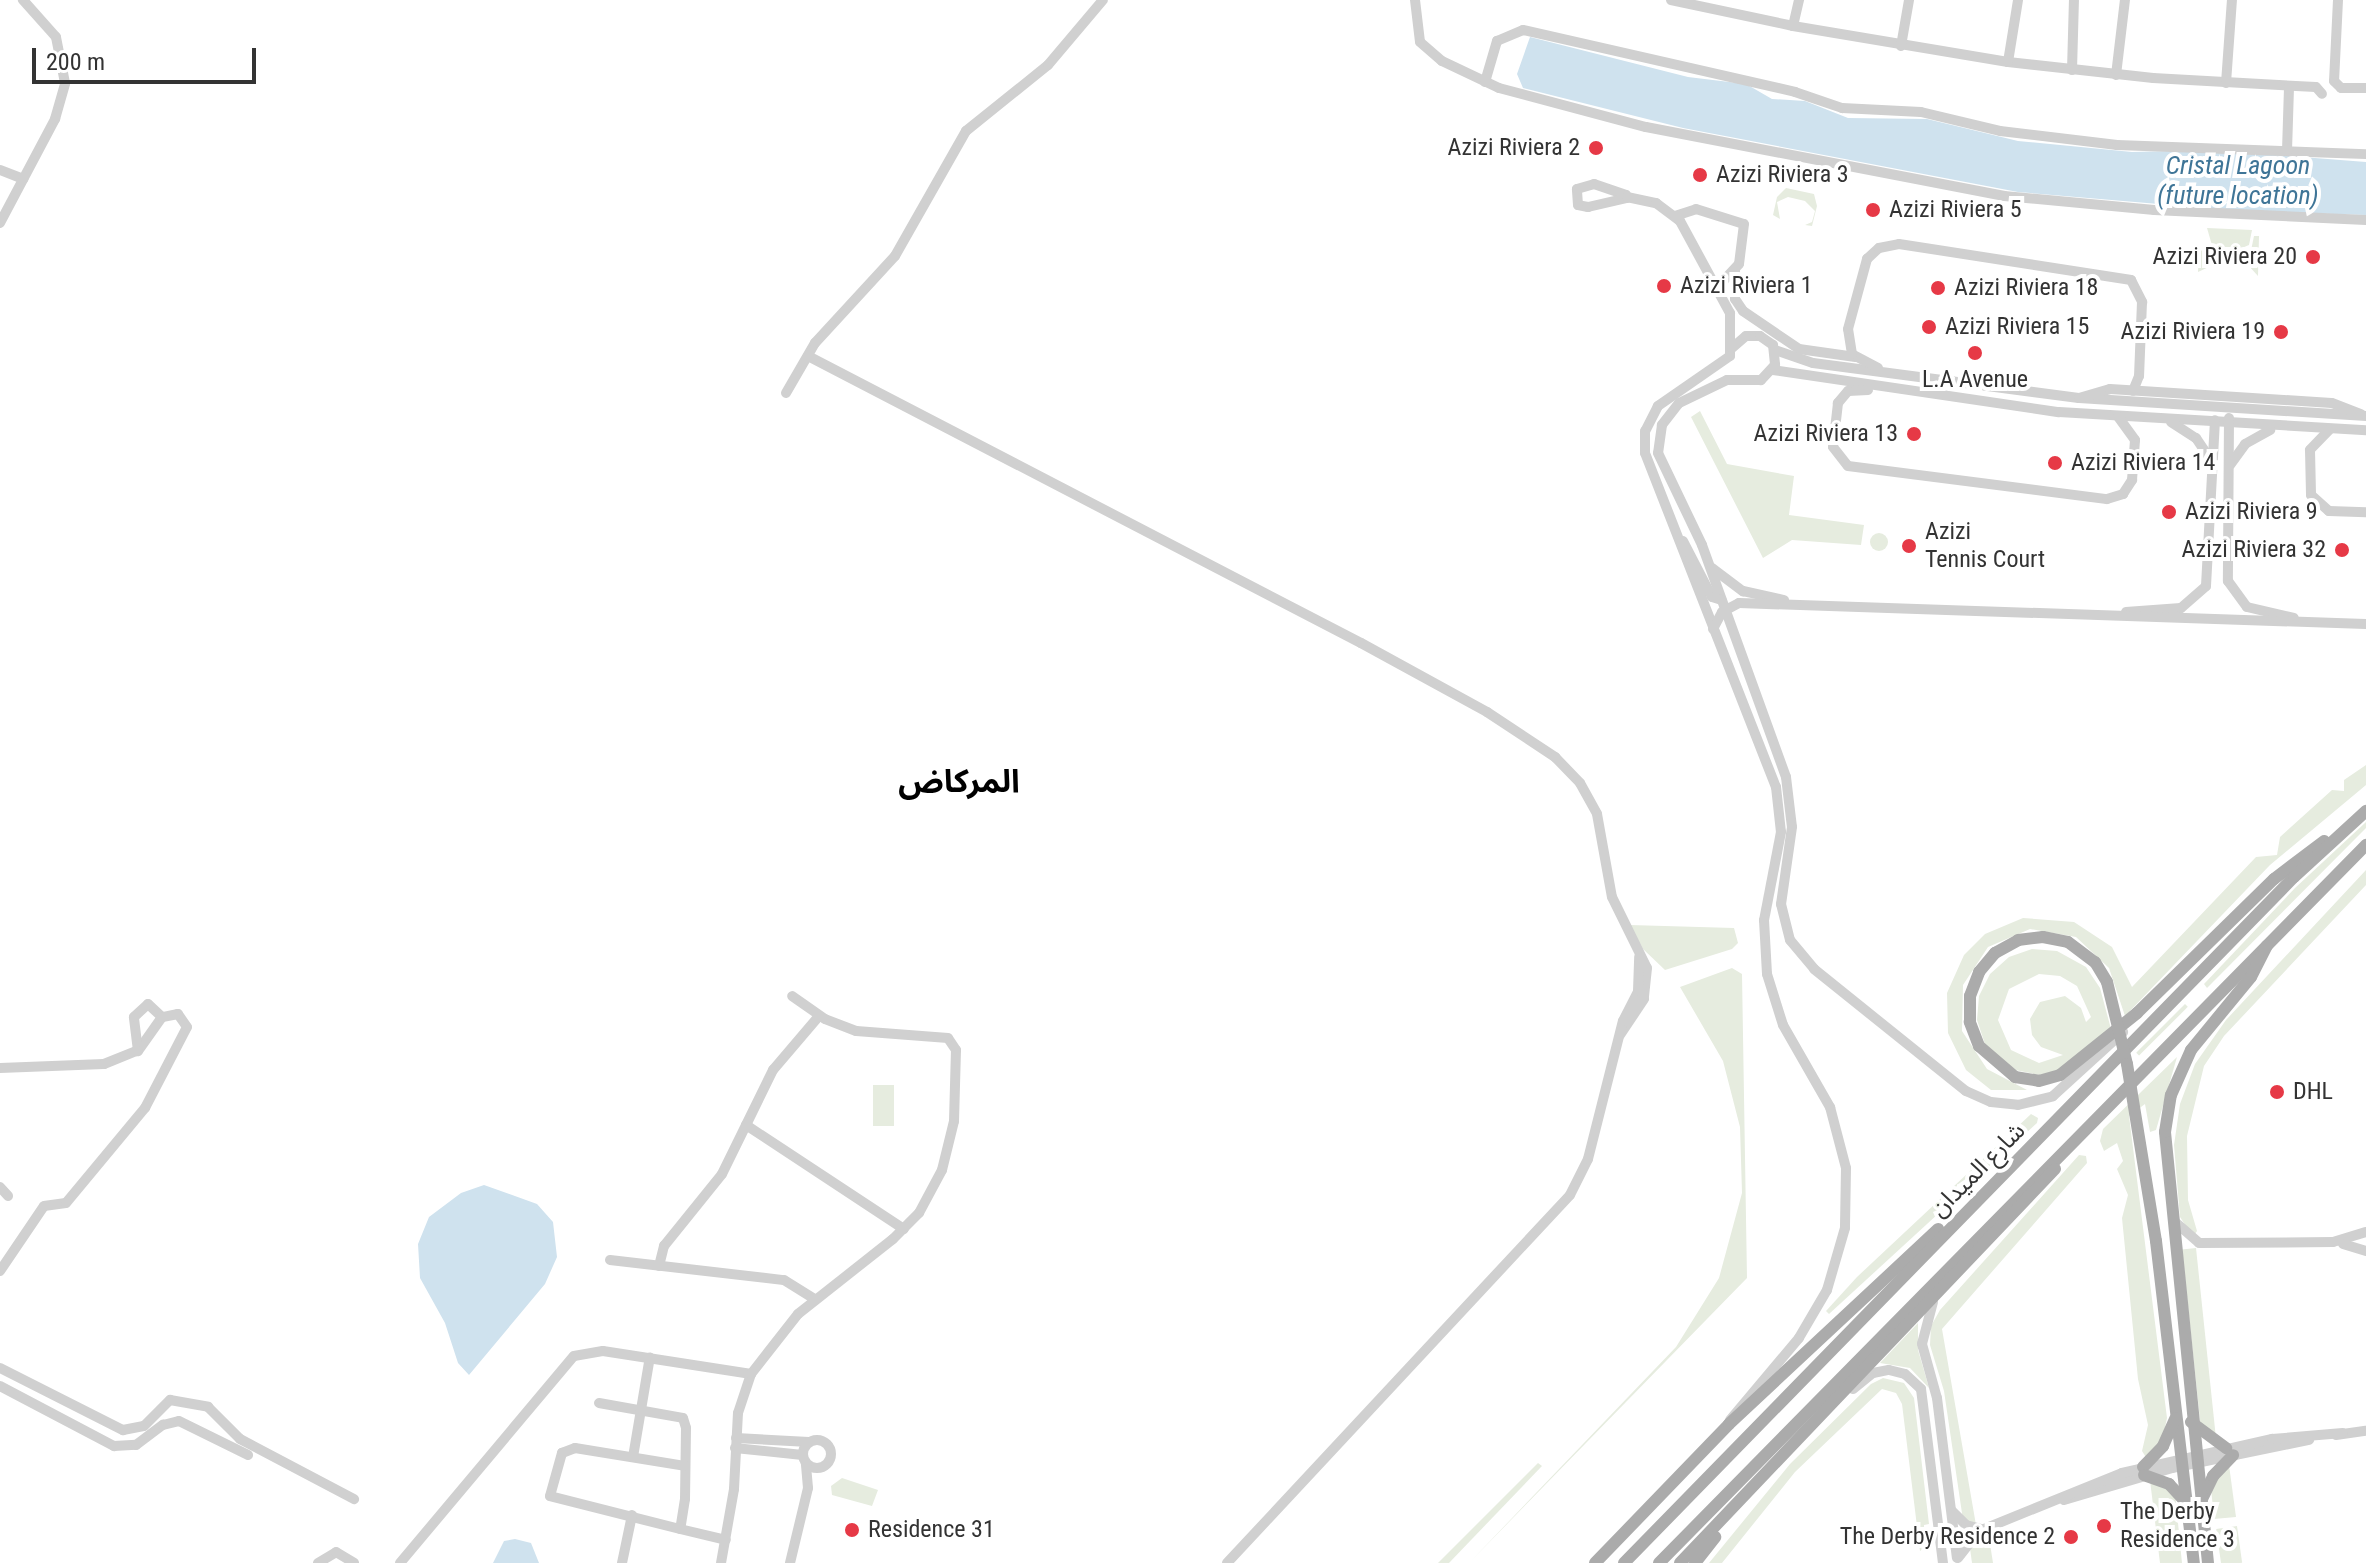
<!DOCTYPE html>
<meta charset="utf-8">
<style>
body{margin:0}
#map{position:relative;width:2366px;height:1563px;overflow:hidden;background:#fff;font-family:"Roboto Condensed","Noto Sans Arabic",sans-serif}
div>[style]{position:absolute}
.green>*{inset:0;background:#e6ecdf;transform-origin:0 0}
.round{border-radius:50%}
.water>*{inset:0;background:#cfe2ee}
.minor>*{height:10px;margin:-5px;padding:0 5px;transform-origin:5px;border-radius:5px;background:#d0d0d0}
.minor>.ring{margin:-5px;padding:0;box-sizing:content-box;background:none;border:10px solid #d0d0d0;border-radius:50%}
.major>*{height:12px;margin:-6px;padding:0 6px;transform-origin:6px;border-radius:6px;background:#ababab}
.major-bridge>*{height:12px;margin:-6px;padding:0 6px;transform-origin:6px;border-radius:6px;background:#ababab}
.dots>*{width:22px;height:22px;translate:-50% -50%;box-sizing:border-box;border:4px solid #fff;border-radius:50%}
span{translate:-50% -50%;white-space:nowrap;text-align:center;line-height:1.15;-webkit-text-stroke:8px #fff;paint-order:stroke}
.poi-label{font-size:24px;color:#333}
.right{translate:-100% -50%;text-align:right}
.left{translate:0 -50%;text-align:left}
.street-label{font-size:24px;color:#333}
.water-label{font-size:26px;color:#3f7597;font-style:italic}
.district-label{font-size:32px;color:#000;font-weight:700}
.scale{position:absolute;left:32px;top:48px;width:224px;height:36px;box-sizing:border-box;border:4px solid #333;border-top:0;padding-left:10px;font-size:24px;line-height:28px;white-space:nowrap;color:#333;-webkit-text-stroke:6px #fff;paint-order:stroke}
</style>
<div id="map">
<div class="green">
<i style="clip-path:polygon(1786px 188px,1814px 194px,1817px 206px,1812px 226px,1805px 225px,1812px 222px,1815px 211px,1805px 201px,1788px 197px,1777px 202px,1780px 219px,1773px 215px,1777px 197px)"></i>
<i style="clip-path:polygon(2207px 228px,2252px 230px,2249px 245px,2216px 259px)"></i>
<i style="clip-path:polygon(2254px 236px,2259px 236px,2258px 276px,2248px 265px)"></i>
<i style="clip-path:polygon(2208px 247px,2213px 265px,2198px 272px,2199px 252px)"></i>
<i style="clip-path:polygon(1700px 411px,1727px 464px,1794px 476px,1789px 515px,1864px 525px,1861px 545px,1792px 540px,1763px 558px,1691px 417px)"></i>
<i class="round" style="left:1870px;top:533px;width:18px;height:18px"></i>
<i class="round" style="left:1900px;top:537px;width:18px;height:18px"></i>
<i style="clip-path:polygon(2366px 765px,2366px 785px,2270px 865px,2125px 1016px,2109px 968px,2076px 937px,2030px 929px,1988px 947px,1963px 985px,1962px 1031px,1987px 1069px,2027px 1090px,1991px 1090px,1966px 1070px,1948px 1033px,1947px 993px,1964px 955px,1985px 934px,2023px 918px,2074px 922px,2112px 947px,2132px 987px,2256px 857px,2277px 855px,2280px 837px,2332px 790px,2344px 791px,2344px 780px)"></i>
<i style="clip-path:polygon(2366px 822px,2366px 828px,2207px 988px,2204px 984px,2295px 888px)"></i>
<i style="clip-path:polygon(2366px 870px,2366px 885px,2224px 1036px,2204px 1066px,2187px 1136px,2188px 1200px,2197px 1231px,2193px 1237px,2180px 1217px,2174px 1145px,2180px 1104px,2195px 1064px,2226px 1020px)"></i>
<i style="clip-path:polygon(1630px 925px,1734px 928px,1738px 943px,1732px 949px,1665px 970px,1643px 949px)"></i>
<i style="clip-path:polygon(evenodd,2032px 949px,2057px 951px,2086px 967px,2100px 988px,2111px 1029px,2066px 1067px,2045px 1076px,2015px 1070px,1985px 1044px,1977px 1020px,1979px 996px,1990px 974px,2009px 957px,2032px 949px,2039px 974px,2060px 976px,2077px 986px,2091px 1017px,2086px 1022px,2081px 1008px,2065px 996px,2040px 1002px,2030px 1019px,2032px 1035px,2041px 1047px,2063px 1055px,2039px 1063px,2011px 1050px,1998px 1020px,2009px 989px,2039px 974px)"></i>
<i style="clip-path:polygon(1732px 968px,1742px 974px,1747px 1278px,1469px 1563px,1676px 1347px,1719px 1278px,1742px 1193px,1740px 1127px,1723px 1061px,1680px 987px)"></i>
<i style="left:2185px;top:1004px;width:4px;height:69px;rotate:45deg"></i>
<i style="clip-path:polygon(2177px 1057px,2156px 1130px,2150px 1132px,2145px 1104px,2129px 1116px,2167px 1418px,2162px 1441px,2147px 1459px,2142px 1451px,2148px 1425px,2138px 1379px,2122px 1218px,2128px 1195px,2117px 1169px,2123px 1161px,2117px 1143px,2104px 1151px,2100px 1141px,2103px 1129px)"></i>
<i style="left:873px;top:1085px;width:21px;height:41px"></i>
<i style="clip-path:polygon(2031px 1114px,2038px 1118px,2037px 1123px,1829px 1314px,1826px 1311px,1857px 1277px)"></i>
<i style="clip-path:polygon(2079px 1155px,2086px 1156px,2087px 1163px,1942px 1329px,1976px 1525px,1963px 1520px,1944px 1391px,1930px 1345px,1931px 1326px,1940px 1310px)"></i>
<i style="left:2196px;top:1248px;width:189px;height:14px;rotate:84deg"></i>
<i style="clip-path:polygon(1918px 1323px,1918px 1350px,1929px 1388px,1910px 1368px,1880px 1363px)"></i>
<i style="clip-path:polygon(1883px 1378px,1904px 1383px,1914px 1398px,1929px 1524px,1924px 1525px,1924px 1548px,1920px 1551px,1902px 1404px,1896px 1393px,1882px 1389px,1795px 1472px,1722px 1563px,1709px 1563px,1790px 1464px,1871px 1384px)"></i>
<i style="clip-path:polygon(1538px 1463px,1542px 1466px,1449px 1563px,1438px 1563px)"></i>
<i style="clip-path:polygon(2229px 1465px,2236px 1517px,2214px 1519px,2211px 1488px)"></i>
<i style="clip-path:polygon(842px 1478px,878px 1490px,872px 1506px,832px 1495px,831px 1486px)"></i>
<i style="clip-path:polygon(2150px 1480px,2175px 1493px,2182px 1563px,2160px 1563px)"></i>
<i style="left:2237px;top:1526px;width:37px;height:21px;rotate:82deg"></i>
<i style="clip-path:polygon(1988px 1531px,1993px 1563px,1972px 1563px,1969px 1541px)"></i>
</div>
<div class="water">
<i style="clip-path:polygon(1530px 37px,1688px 77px,1746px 84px,1772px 99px,1805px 101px,1848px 118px,1927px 119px,2018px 141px,2132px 152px,2212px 150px,2366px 162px,2366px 215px,2241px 211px,2018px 192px,1683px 128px,1523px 88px,1517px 74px)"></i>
<i style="clip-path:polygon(484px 1185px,537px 1204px,553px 1222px,557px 1257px,545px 1284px,469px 1375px,458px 1363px,445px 1323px,420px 1278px,418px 1244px,429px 1217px,461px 1193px)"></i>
<i style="clip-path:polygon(515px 1539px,531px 1543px,539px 1563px,493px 1563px,504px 1541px)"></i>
</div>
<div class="minor">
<i style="left:1415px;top:0;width:42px;rotate:83.2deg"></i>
<i style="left:1420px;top:42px;width:29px;rotate:41deg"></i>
<i style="left:1442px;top:61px;width:63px;rotate:25.3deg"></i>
<i style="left:1499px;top:88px;width:152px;rotate:14.9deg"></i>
<i style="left:1646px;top:127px;width:365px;rotate:10.9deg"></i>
<i style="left:2004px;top:196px;width:151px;rotate:5.3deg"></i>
<i style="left:2154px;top:210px;width:212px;rotate:2.7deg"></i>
<i style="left:1671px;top:0;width:125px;rotate:12deg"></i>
<i style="left:1793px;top:26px;width:218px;rotate:9.5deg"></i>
<i style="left:2008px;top:62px;width:146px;rotate:6.3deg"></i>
<i style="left:2153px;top:78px;width:163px;rotate:3.2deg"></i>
<i style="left:2316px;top:87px;width:9px;rotate:49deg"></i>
<i style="left:2338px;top:0;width:81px;rotate:92.8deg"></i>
<i style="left:2334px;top:81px;width:10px;rotate:45deg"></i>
<i style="left:2341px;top:88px;width:25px"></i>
<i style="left:1793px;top:26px;width:27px;rotate:-77deg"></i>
<i style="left:1901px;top:46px;width:47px;rotate:-80.1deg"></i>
<i style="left:2008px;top:62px;width:63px;rotate:-80.8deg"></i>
<i style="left:2072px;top:70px;width:70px;rotate:-88.4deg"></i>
<i style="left:2116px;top:75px;width:76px;rotate:-83.2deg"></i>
<i style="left:1485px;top:82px;width:43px;rotate:-73.7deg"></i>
<i style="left:1497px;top:41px;width:28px;rotate:-23deg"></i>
<i style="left:1523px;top:30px;width:279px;rotate:12.8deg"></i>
<i style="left:1795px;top:92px;width:50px;rotate:18.8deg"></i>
<i style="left:1842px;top:108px;width:79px;rotate:2.9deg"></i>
<i style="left:1921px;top:112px;width:81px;rotate:13.5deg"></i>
<i style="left:2000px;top:131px;width:118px;rotate:6.8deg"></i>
<i style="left:2117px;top:145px;width:249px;rotate:2.1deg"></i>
<i style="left:2226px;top:83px;width:83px;rotate:-85.9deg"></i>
<i style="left:2287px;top:151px;width:65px;rotate:-88.2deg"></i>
<i style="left:0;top:170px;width:25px;rotate:21deg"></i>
<i style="left:1594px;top:184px;width:34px;rotate:19deg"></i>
<i style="left:1626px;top:195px;width:3px;rotate:72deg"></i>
<i style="left:1627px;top:198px;width:40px;rotate:167deg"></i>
<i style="left:1588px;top:207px;width:10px;rotate:-169deg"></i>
<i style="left:1578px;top:205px;width:16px;rotate:-94deg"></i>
<i style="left:1577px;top:189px;width:18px;rotate:-16deg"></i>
<i style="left:1627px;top:197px;width:30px;rotate:12deg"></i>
<i style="left:1656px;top:203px;width:30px;rotate:37deg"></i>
<i style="left:1680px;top:221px;width:105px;rotate:61.5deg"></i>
<i style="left:1730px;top:313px;width:43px;rotate:90deg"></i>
<i style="left:1730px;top:356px;width:88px;rotate:145.2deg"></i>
<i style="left:1658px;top:406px;width:28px;rotate:117deg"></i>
<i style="left:1645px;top:431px;width:22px;rotate:90deg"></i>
<i style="left:1645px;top:453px;width:359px;rotate:68.6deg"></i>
<i style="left:1776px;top:787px;width:45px;rotate:83.7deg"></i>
<i style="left:1781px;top:832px;width:90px;rotate:100.9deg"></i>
<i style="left:1764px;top:920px;width:54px;rotate:86.8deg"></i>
<i style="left:1767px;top:974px;width:53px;rotate:72.6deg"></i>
<i style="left:1783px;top:1025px;width:95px;rotate:60.2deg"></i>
<i style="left:1830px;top:1107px;width:63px;rotate:75.3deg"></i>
<i style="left:1846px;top:1168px;width:60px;rotate:91deg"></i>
<i style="left:1845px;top:1228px;width:65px;rotate:106.2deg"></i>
<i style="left:1827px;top:1290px;width:56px;rotate:120.3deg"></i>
<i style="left:1799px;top:1338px;width:107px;rotate:130.1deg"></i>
<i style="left:1675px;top:216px;width:22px;rotate:-18deg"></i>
<i style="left:1696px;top:209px;width:50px;rotate:17.4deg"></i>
<i style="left:1744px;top:224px;width:40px;rotate:97.1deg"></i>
<i style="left:1739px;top:264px;width:33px;rotate:133deg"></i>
<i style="left:0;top:223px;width:118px;rotate:-62.1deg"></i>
<i style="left:55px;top:119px;width:37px;rotate:-74deg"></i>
<i style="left:65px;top:83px;width:47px;rotate:-101.1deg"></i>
<i style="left:56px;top:37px;width:50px;rotate:-131.7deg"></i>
<i style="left:1735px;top:270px;width:29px;rotate:90deg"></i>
<i style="left:1735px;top:299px;width:14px;rotate:56deg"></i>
<i style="left:1743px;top:311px;width:68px;rotate:34.2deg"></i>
<i style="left:1799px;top:349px;width:57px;rotate:8.1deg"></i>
<i style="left:1732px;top:348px;width:18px;rotate:-41deg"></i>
<i style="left:1746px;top:336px;width:14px"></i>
<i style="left:1760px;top:336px;width:16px;rotate:35deg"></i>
<i style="left:1773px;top:345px;width:20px;rotate:84deg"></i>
<i style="left:1775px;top:365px;width:21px;rotate:133deg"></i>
<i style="left:1761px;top:380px;width:34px;rotate:180deg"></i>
<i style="left:1727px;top:380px;width:53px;rotate:154.4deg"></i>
<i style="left:1679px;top:403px;width:28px;rotate:128deg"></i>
<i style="left:1662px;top:425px;width:28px;rotate:98deg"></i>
<i style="left:1658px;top:453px;width:102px;rotate:64.4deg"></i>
<i style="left:1702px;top:545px;width:247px;rotate:70.1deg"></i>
<i style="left:1786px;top:777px;width:50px;rotate:83.2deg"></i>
<i style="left:1792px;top:827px;width:78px;rotate:98.1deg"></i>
<i style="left:1781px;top:904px;width:37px;rotate:76deg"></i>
<i style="left:1790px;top:940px;width:38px;rotate:50deg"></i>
<i style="left:1814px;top:969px;width:195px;rotate:38.8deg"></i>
<i style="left:1966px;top:1091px;width:27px;rotate:24deg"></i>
<i style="left:1991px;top:1102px;width:27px;rotate:6deg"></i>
<i style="left:2018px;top:1105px;width:36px;rotate:-14deg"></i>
<i style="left:2053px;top:1096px;width:95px;rotate:-42.4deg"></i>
<i style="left:1775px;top:350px;width:40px;rotate:18.9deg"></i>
<i style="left:1813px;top:363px;width:268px;rotate:7.5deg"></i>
<i style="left:2079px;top:398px;width:288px;rotate:3.6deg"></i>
<i style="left:808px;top:356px;width:623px;rotate:27.43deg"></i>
<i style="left:1361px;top:643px;width:144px;rotate:28.7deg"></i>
<i style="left:1487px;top:712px;width:82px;rotate:33.5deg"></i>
<i style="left:1555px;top:757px;width:36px;rotate:46deg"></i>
<i style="left:1580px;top:783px;width:35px;rotate:61deg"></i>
<i style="left:1597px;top:814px;width:84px;rotate:79.8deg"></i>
<i style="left:1612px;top:897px;width:79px;rotate:63.8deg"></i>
<i style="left:1647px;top:968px;width:31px;rotate:96deg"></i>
<i style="left:1644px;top:999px;width:43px;rotate:123.7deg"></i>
<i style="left:1878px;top:368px;width:30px;rotate:-152deg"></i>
<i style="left:1852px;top:354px;width:25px;rotate:-99deg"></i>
<i style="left:1848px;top:329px;width:73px;rotate:-74.8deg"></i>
<i style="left:1867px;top:259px;width:16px;rotate:-43deg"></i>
<i style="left:1879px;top:248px;width:20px;rotate:-11deg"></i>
<i style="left:1899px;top:244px;width:235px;rotate:8.8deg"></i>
<i style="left:2131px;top:280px;width:25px;rotate:63deg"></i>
<i style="left:2142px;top:302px;width:74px;rotate:92.3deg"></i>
<i style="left:2139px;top:376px;width:16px;rotate:112deg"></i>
<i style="left:1773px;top:370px;width:289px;rotate:8.4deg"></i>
<i style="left:2059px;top:412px;width:308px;rotate:3.4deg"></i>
<i style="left:1868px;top:390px;width:20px;rotate:177deg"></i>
<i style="left:1848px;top:391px;width:16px;rotate:130deg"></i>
<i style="left:1838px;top:403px;width:44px;rotate:96.5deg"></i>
<i style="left:1833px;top:447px;width:24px;rotate:52deg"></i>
<i style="left:1848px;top:466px;width:261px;rotate:7.3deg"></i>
<i style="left:2107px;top:499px;width:17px;rotate:-17deg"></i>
<i style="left:2123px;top:494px;width:17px;rotate:-57deg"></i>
<i style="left:2132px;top:480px;width:40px;rotate:-85.7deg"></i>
<i style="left:2135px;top:440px;width:29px;rotate:-126deg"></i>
<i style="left:786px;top:393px;width:58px;rotate:-59.9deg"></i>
<i style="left:815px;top:343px;width:118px;rotate:-47.4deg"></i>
<i style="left:895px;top:256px;width:144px;rotate:-60.4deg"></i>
<i style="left:966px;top:131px;width:105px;rotate:-38.8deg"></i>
<i style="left:1048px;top:65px;width:85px;rotate:-49.8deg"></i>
<i style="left:2079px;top:398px;width:32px;rotate:-16deg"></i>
<i style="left:2110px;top:389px;width:222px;rotate:3.6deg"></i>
<i style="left:2332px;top:403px;width:31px;rotate:21deg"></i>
<i style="left:2229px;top:418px;width:163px;rotate:90.4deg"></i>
<i style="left:2228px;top:581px;width:32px;rotate:54deg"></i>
<i style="left:2247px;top:607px;width:48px;rotate:13.2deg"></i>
<i style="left:2171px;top:422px;width:30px;rotate:33deg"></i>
<i style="left:2196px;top:438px;width:30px;rotate:56deg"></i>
<i style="left:2330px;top:429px;width:29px;rotate:134deg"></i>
<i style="left:2310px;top:450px;width:45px;rotate:88.7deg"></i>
<i style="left:2311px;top:495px;width:24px;rotate:42deg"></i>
<i style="left:2329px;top:511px;width:37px;rotate:2deg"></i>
<i style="left:2230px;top:465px;width:26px;rotate:-54deg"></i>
<i style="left:2245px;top:444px;width:29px;rotate:-29deg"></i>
<i style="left:1683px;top:541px;width:63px;rotate:62.6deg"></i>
<i style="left:1712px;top:597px;width:10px;rotate:17deg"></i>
<i style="left:1712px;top:568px;width:39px;rotate:37deg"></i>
<i style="left:1743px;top:591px;width:42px;rotate:12.4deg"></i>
<i style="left:2126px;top:612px;width:55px;rotate:-4.2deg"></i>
<i style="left:2181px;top:608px;width:33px;rotate:-41deg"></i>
<i style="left:2206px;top:586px;width:166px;rotate:-86.9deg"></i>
<i style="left:1713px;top:629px;width:19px;rotate:-62deg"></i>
<i style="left:1722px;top:612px;width:19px;rotate:-28deg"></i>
<i style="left:1739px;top:603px;width:627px;rotate:1.92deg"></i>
<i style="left:148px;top:1004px;width:19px;rotate:43deg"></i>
<i style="left:162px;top:1017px;width:42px;rotate:125.2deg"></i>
<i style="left:138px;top:1051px;width:34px;rotate:-97deg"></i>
<i style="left:134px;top:1017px;width:19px;rotate:-43deg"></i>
<i style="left:0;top:1068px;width:104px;rotate:-2.2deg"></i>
<i style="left:104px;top:1064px;width:35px;rotate:-22deg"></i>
<i style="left:746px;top:1125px;width:189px;rotate:33.4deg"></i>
<i style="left:0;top:1187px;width:12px;rotate:48deg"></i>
<i style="left:2174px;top:1221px;width:33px;rotate:41deg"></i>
<i style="left:2199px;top:1243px;width:134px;rotate:-0.4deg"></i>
<i style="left:2333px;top:1242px;width:34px;rotate:-17deg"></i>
<i style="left:2343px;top:1244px;width:24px;rotate:17deg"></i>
<i style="left:610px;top:1260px;width:175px;rotate:6.6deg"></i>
<i style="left:784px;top:1280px;width:36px;rotate:32deg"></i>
<i style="left:659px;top:1266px;width:21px;rotate:-76deg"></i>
<i style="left:664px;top:1246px;width:92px;rotate:-51.1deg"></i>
<i style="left:722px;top:1174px;width:116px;rotate:-63.9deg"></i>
<i style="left:773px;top:1070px;width:71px;rotate:-49.6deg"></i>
<i style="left:0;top:1271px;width:78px;rotate:-55.9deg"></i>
<i style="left:44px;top:1206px;width:22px;rotate:-8deg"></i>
<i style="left:66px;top:1203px;width:124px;rotate:-50.3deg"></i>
<i style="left:145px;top:1108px;width:91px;rotate:-62.6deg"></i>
<i style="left:187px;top:1027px;width:16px;rotate:-125deg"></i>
<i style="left:178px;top:1014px;width:16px;rotate:169deg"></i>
<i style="left:1933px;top:1302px;width:43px;rotate:104.7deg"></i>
<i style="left:1922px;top:1344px;width:56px;rotate:74.5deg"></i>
<i style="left:1937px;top:1398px;width:161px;rotate:82.9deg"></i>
<i style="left:0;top:1368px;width:138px;rotate:26.8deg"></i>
<i style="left:123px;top:1430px;width:21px;rotate:-11deg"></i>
<i style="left:144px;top:1426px;width:37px;rotate:-45deg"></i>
<i style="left:170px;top:1400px;width:39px;rotate:10deg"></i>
<i style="left:208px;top:1407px;width:45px;rotate:45deg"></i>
<i style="left:240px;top:1439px;width:129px;rotate:27.8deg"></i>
<i style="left:0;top:1386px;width:129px;rotate:27.8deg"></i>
<i style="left:114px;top:1446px;width:22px;rotate:-3deg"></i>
<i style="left:136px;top:1445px;width:34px;rotate:-37deg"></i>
<i style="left:163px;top:1425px;width:16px;rotate:-14deg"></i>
<i style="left:179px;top:1421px;width:77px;rotate:26.2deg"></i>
<i style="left:1853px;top:1389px;width:26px;rotate:-39deg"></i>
<i style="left:1873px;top:1373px;width:16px;rotate:-11deg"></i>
<i style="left:1889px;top:1370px;width:16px;rotate:14deg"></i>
<i style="left:1905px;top:1374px;width:22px;rotate:43deg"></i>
<i style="left:1921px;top:1389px;width:175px;rotate:82.8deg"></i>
<i style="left:599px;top:1403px;width:85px;rotate:10.1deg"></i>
<i style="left:683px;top:1418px;width:10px;rotate:73deg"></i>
<i style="left:686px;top:1428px;width:71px;rotate:90.8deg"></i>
<i style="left:685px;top:1499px;width:30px;rotate:99deg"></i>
<i style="left:680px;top:1529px;width:134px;rotate:-165.8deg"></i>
<i style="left:550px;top:1496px;width:45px;rotate:-74.4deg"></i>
<i style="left:562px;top:1453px;width:14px;rotate:-21deg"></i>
<i style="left:575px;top:1448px;width:111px;rotate:9.3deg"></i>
<i style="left:2336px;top:1435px;width:30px;rotate:-8deg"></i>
<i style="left:736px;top:1438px;width:73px;rotate:3.1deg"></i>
<i class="ring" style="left:803px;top:1440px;width:18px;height:18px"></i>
<i style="left:735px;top:1448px;width:68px;rotate:5.9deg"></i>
<i style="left:633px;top:1457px;width:101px;rotate:-80.4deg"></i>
<i style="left:2064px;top:1500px;width:113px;rotate:-16.5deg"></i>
<i style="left:2172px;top:1468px;width:140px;rotate:-11.6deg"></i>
<i style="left:1952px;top:1511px;width:20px;rotate:45deg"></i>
<i style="left:1966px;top:1525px;width:16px;rotate:15deg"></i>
<i style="left:680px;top:1529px;width:47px;rotate:13.4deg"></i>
<i style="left:1958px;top:1558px;width:34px;rotate:-52deg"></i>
<i style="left:1979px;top:1531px;width:154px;rotate:-22.1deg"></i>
<i style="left:2122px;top:1473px;width:154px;rotate:-12.8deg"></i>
<i style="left:2272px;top:1439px;width:71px;rotate:-4.8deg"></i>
<i style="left:318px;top:1563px;width:21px;rotate:-31deg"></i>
<i style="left:336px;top:1552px;width:21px;rotate:31deg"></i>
<i style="left:400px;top:1563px;width:270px;rotate:-50deg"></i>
<i style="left:574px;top:1356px;width:29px;rotate:-10deg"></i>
<i style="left:603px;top:1351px;width:150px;rotate:8.8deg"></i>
<i style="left:622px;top:1563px;width:49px;rotate:-78.2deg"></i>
<i style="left:721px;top:1563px;width:75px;rotate:-80deg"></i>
<i style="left:734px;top:1489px;width:76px;rotate:-87deg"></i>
<i style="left:738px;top:1413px;width:41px;rotate:-71.6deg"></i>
<i style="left:751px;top:1374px;width:76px;rotate:-51.9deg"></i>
<i style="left:798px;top:1314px;width:121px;rotate:-38.3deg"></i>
<i style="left:893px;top:1239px;width:37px;rotate:-45deg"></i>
<i style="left:919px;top:1213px;width:49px;rotate:-61.9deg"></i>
<i style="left:942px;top:1170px;width:50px;rotate:-76.2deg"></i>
<i style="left:954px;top:1121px;width:71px;rotate:-88.4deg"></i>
<i style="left:956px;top:1050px;width:14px;rotate:-124deg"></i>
<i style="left:948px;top:1038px;width:92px;rotate:-175.6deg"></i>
<i style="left:856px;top:1031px;width:33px;rotate:-159deg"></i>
<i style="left:825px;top:1019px;width:40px;rotate:-145.1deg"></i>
<i style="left:790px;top:1563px;width:77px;rotate:-76.5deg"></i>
<i style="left:808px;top:1488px;width:25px;rotate:-95deg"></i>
<i style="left:1227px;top:1563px;width:503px;rotate:-47.01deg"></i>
<i style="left:1570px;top:1195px;width:40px;rotate:-63.4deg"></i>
<i style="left:1588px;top:1159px;width:142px;rotate:-75.8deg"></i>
<i style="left:1623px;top:1021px;width:34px;rotate:-63deg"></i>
<i style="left:1638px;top:991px;width:34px;rotate:-88deg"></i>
</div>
<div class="major">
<i style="left:1979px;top:1046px;width:48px;rotate:40.7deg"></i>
<i style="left:2015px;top:1077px;width:24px;rotate:9deg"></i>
<i style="left:2039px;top:1081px;width:22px;rotate:-16deg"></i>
<i style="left:2060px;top:1075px;width:99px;rotate:-38.8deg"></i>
<i style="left:2137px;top:1013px;width:192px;rotate:-44.4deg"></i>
<i style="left:2274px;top:879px;width:63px;rotate:-37.2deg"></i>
<i style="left:2156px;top:1241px;width:324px;rotate:83.3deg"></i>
<i style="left:2191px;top:1422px;width:44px;rotate:36.6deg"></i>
<i style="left:2143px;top:1467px;width:29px;rotate:-46deg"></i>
<i style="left:2163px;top:1446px;width:30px;rotate:-66deg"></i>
<i style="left:2144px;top:1475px;width:27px;rotate:20deg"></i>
<i style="left:2169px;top:1484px;width:23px;rotate:47deg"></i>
<i style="left:2201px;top:1501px;width:28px;rotate:-64deg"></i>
<i style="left:2213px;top:1476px;width:29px;rotate:-46deg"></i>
<i style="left:1595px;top:1563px;width:193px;rotate:-46deg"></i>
<i style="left:1729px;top:1424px;width:286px;rotate:-43deg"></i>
<i style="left:1624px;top:1563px;width:959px;rotate:-45.68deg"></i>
<i style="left:2294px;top:877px;width:98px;rotate:-42.5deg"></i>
<i style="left:1659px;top:1563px;width:1008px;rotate:-45.44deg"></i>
<i style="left:1680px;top:1563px;width:544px;rotate:-46.42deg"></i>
<i style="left:1695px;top:1563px;width:33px;rotate:-52deg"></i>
<i style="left:2208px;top:1563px;width:433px;rotate:-95.7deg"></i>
<i style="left:2165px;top:1132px;width:37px;rotate:-81deg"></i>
<i style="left:2171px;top:1095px;width:49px;rotate:-66deg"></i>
<i style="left:2191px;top:1050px;width:94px;rotate:-50.6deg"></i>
<i style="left:2251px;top:977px;width:35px;rotate:-63deg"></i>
</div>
<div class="major-bridge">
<i style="left:1979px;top:1046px;width:26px;rotate:-111deg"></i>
<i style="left:1970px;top:1022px;width:26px;rotate:-90deg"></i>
<i style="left:1970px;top:996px;width:26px;rotate:-69deg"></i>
<i style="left:1979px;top:972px;width:25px;rotate:-50deg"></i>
<i style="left:1995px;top:953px;width:26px;rotate:-29deg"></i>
<i style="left:2018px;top:940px;width:25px;rotate:-7deg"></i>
<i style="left:2043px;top:937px;width:25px;rotate:11deg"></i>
<i style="left:2068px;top:942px;width:34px;rotate:37deg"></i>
<i style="left:2095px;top:962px;width:23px;rotate:59deg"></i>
<i style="left:2107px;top:982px;width:84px;rotate:76.3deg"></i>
<i style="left:2127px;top:1064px;width:179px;rotate:80.7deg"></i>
</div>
<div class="dots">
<i style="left:1596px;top:148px;background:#e63946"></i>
<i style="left:1700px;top:175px;background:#e63946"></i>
<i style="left:1873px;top:210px;background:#e63946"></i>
<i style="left:2313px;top:257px;background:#e63946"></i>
<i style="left:1664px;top:286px;background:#e63946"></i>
<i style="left:1938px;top:288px;background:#e63946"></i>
<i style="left:1929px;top:327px;background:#e63946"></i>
<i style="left:2281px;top:332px;background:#e63946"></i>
<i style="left:1975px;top:353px;background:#e63946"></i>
<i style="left:1914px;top:434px;background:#e63946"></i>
<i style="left:2055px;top:463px;background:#e63946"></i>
<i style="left:2169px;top:512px;background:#e63946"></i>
<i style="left:1909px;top:546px;background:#e63946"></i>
<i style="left:2342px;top:550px;background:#e63946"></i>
<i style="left:2277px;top:1092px;background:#e63946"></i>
<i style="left:2104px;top:1526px;background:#e63946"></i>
<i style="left:852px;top:1530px;background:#e63946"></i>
<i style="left:2071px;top:1537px;background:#e63946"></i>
</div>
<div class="poi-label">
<span class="right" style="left:1580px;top:148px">Azizi Riviera 2</span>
<span class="left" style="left:1716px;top:175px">Azizi Riviera 3</span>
<span class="left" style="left:1889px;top:210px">Azizi Riviera 5</span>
<span class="right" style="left:2297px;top:257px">Azizi Riviera 20</span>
<span class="left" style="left:1680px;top:286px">Azizi Riviera 1</span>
<span class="left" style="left:1954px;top:288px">Azizi Riviera 18</span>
<span class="left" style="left:1945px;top:327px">Azizi Riviera 15</span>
<span class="right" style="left:2265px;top:332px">Azizi Riviera 19</span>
<span style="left:1975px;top:380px">L.A Avenue</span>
<span class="right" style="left:1898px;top:434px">Azizi Riviera 13</span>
<span class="left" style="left:2071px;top:463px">Azizi Riviera 14</span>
<span class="left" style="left:2185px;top:512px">Azizi Riviera 9</span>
<span class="left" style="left:1925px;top:546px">Azizi<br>Tennis Court</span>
<span class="right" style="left:2326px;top:550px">Azizi Riviera 32</span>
<span class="left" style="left:2293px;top:1092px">DHL</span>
<span class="left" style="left:2120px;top:1526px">The Derby<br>Residence 3</span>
<span class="left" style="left:868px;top:1530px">Residence 31</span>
<span class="right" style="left:2055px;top:1537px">The Derby Residence 2</span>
</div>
<div class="street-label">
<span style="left:1978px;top:1170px;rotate:-45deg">شارع الميدان</span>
</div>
<div class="water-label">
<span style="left:2238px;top:181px">Cristal Lagoon<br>(future location)</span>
</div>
<div class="district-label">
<span style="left:959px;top:781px">المركاض</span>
</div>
<div class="scale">200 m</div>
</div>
